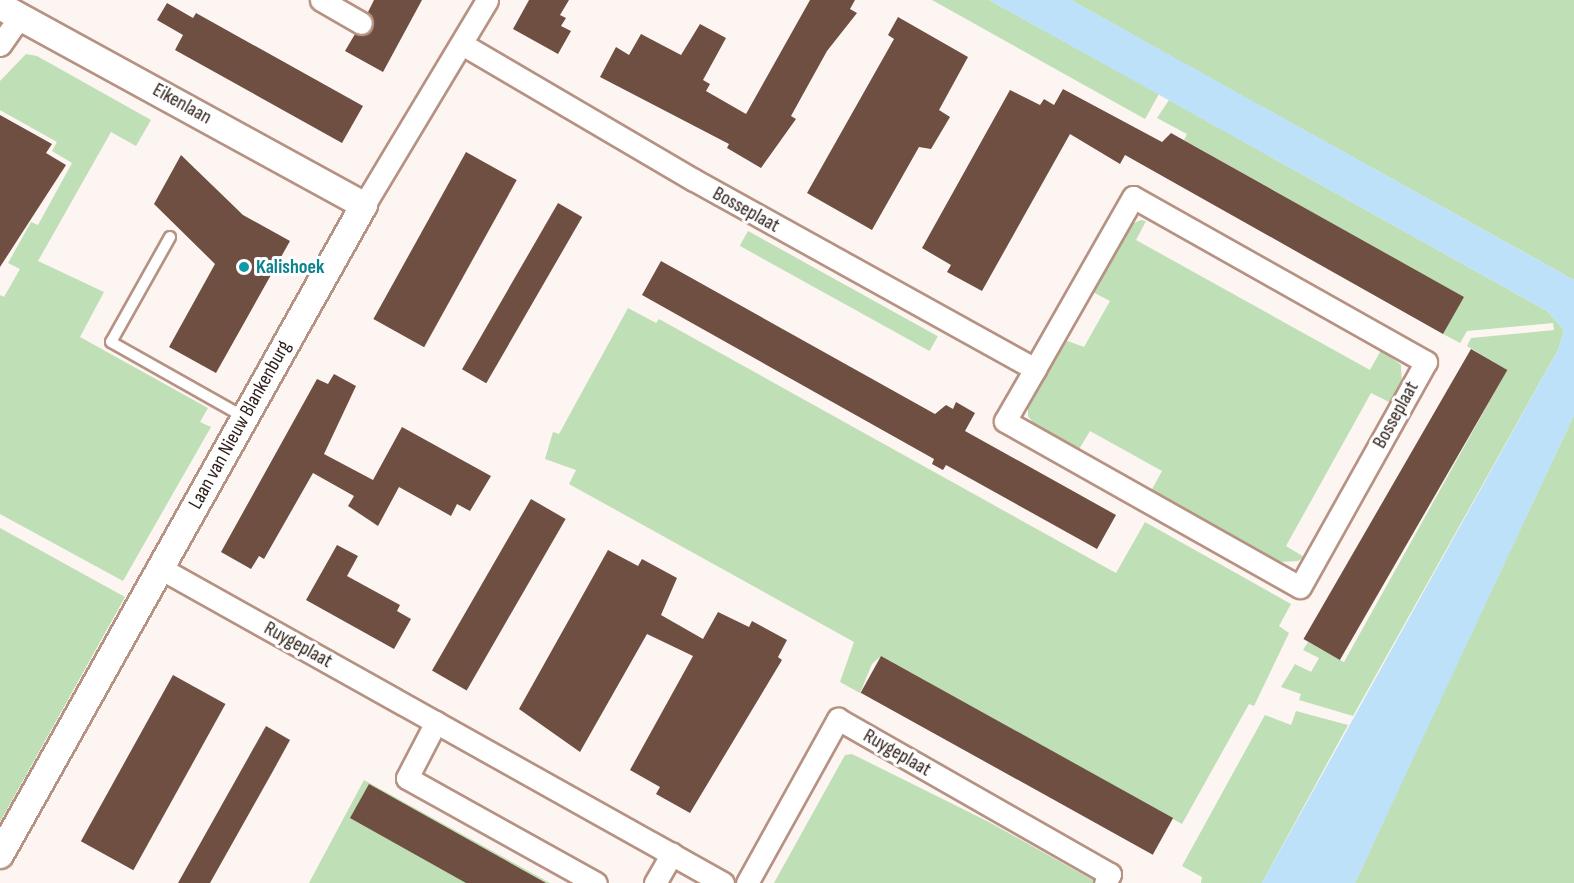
<!DOCTYPE html>
<style>
body{margin:0}
#map{position:relative;width:1574px;height:883px;overflow:hidden;background:#fdf5f2;font-family:"Sofia Sans Condensed",sans-serif}
div>[style]{position:absolute}
.green>*{inset:0;background:#bfdfb6;transform-origin:0 0}
.water>*{inset:0;background:#bde1f9}
.building>*{inset:0;background:#6f4f41;transform-origin:0 0}
.roads{filter:drop-shadow(2px 0 #b69282) drop-shadow(-2px 0 #b69282) drop-shadow(0 2px #b69282) drop-shadow(0 -2px #b69282)}
.service>*{height:10px;margin:-5px;padding:0 5px;transform-origin:5px;border-radius:5px;background:#fff}
.minor>*{height:21px;margin:-10.5px;padding:0 10.5px;transform-origin:10.5px;border-radius:10.5px;background:#fff}
.tertiary>*{height:26px;margin:-13px;padding:0 13px;transform-origin:13px;border-radius:13px;background:#fff}
.dots>*{width:16px;height:16px;translate:-50% -50%;box-sizing:border-box;border:3px solid #fff;border-radius:50%}
span{translate:-50% -50%;white-space:nowrap;text-align:center;line-height:1.15;-webkit-text-stroke:6px #fff;paint-order:stroke}
.street-label{font-size:20px;color:#2c1e18}
.culture-label{font-size:20px;color:#0d838f;font-weight:700}
.left{translate:0 -50%;text-align:left}
</style>
<div id="map">
<div class="green">
<i style="clip-path:polygon(932px 0,989px 0,1159px 94px,1145px 119px)"></i>
<i style="clip-path:polygon(1071px 0,1574px 0,1574px 280px,1178px 60px)"></i>
<i style="clip-path:polygon(26px 54px,37px 56px,151px 120px,136px 146px,111px 132px,38px 261px,104px 292px,80px 337px,208px 408px,200px 422px,211px 427px,123px 581px,0 514px,0 295px,4px 297px,20px 269px,8px 263px,31px 222px,38px 225px,72px 163px,52px 151px,57px 142px,0 110px,0 81px)"></i>
<i style="clip-path:polygon(1169px 100px,1547px 311px,1564px 330px,1559px 348px,1353px 716px,1299px 700px,1301px 694px,1281px 687px,1295px 664px,1311px 672px,1319px 658px,1303px 650px,1308px 642px,1344px 662px,1507px 370px,1467px 346px,1471px 338px,1554px 330px,1553px 323px,1467px 331px,1460px 343px,1443px 334px,1463px 297px,1184px 140px,1187px 134px,1157px 118px)"></i>
<i style="clip-path:polygon(1141px 220px,1146px 221px,1136px 240px,1370px 370px,1381px 350px,1401px 365px,1402px 384px,1391px 403px,1371px 393px,1286px 546px,1304px 557px,1298px 561px,1278px 562px,1151px 491px,1162px 471px,1090px 431px,1078px 451px,1037px 428px,1028px 416px,1028px 399px,1062px 339px,1084px 347px,1110px 301px,1089px 290px,1127px 226px)"></i>
<i style="left:748px;top:231px;width:217px;height:17px;rotate:29deg"></i>
<i style="clip-path:polygon(628px 308px,656px 323px,659px 319px,1116px 573px,1145px 522px,1291px 604px,1279px 626px,1289px 633px,1254px 706px,1249px 704px,1182px 824px,881px 656px,872px 664px,860px 693px,840px 682px,854px 642px,569px 484px,576px 470px,545px 459px,553px 432px,559px 434px)"></i>
<i style="clip-path:polygon(1574px 415px,1574px 883px,1355px 883px,1416px 751px)"></i>
<i style="clip-path:polygon(0 528px,125px 597px,0 822px)"></i>
<i style="clip-path:polygon(1296px 711px,1348px 725px,1262px 883px,1201px 883px,1202px 877px,1182px 866px,1265px 715px,1291px 725px)"></i>
<i style="clip-path:polygon(852px 754px,989px 822px,1098px 883px,774px 883px,845px 755px)"></i>
<i style="clip-path:polygon(364px 780px,550px 883px,309px 883px)"></i>
</div>
<div class="water">
<i style="clip-path:polygon(989px 0,1071px 0,1574px 280px,1574px 415px,1355px 883px,1262px 883px,1559px 348px,1564px 330px,1547px 311px)"></i>
</div>
<div class="building">
<i style="clip-path:polygon(374px 0,422px 0,383px 72px,345px 51px,355px 34px,372px 30px,368px 12px)"></i>
<i style="clip-path:polygon(529px 0,569px 0,560px 15px,566px 18px,561px 26px,571px 31px,558px 54px,513px 29px)"></i>
<i style="clip-path:polygon(810px 0,855px 0,850px 9px,857px 13px,827px 51px,791px 116px,796px 119px,761px 168px,727px 148px,729px 144px,600px 77px,616px 47px,629px 55px,641px 34px,681px 55px,700px 24px,726px 38px,703px 80px,710px 84px,706px 91px,746px 114px)"></i>
<i style="clip-path:polygon(167px 3px,193px 18px,196px 13px,363px 106px,342px 143px,175px 50px,183px 35px,157px 20px)"></i>
<i style="clip-path:polygon(898px 17px,968px 57px,939px 110px,950px 117px,931px 149px,919px 147px,872px 230px,807px 193px,894px 39px,888px 35px)"></i>
<i style="clip-path:polygon(1063px 89px,1162px 142px,1171px 133px,1464px 297px,1443px 334px,1125px 155px,1120px 164px,1070px 134px,982px 291px,947px 272px,951px 265px,922px 248px,1010px 90px,1040px 105px,1044px 99px,1054px 105px)"></i>
<i style="clip-path:polygon(0 115px,52px 144px,46px 153px,66px 165px,0 267px)"></i>
<i style="left:466px;top:152px;width:58px;height:191px;rotate:29deg"></i>
<i style="clip-path:polygon(181px 155px,243px 215px,290px 241px,216px 373px,169px 347px,215px 264px,154px 204px)"></i>
<i style="left:558px;top:203px;width:28px;height:192px;rotate:30deg"></i>
<i style="clip-path:polygon(661px 261px,935px 414px,946px 405px,953px 409px,956px 402px,975px 413px,965px 431px,1116px 515px,1097px 549px,946px 465px,943px 470px,932px 464px,934px 459px,642px 295px)"></i>
<i style="left:1471px;top:349px;width:42px;height:335px;rotate:30deg"></i>
<i style="clip-path:polygon(334px 374px,356px 386px,324px 454px,373px 480px,402px 427px,491px 476px,470px 511px,457px 504px,451px 516px,399px 487px,378px 526px,348px 506px,354px 496px,313px 473px,264px 559px,259px 556px,251px 569px,221px 552px,317px 379px,328px 384px)"></i>
<i style="left:531px;top:499px;width:40px;height:198px;rotate:30deg"></i>
<i style="clip-path:polygon(337px 545px,358px 556px,347px 576px,400px 605px,397px 611px,411px 619px,394px 649px,306px 600px)"></i>
<i style="clip-path:polygon(608px 550px,638px 566px,642px 559px,677px 578px,661px 615px,703px 639px,718px 612px,749px 627px,752px 621px,787px 640px,778px 657px,782px 660px,690px 813px,656px 794px,660px 787px,630px 770px,693px 656px,647px 634px,580px 752px,519px 709px)"></i>
<i style="left:881px;top:656px;width:334px;height:42px;rotate:29deg"></i>
<i style="left:173px;top:675px;width:60px;height:190px;rotate:29deg"></i>
<i style="clip-path:polygon(266px 726px,290px 740px,273px 771px,210px 883px,178px 883px)"></i>
<i style="clip-path:polygon(369px 784px,546px 883px,466px 883px,350px 818px)"></i>
</div>
<div class="roads">
<div class="service">
<i style="left:170px;top:237px;width:120px;rotate:119.3deg"></i>
<i style="left:111px;top:342px;width:153px;rotate:29.4deg"></i>
</div>
<div class="minor">
<i style="left:321px;top:0;width:46px;rotate:29.9deg"></i>
<i style="left:462px;top:44px;width:269px;rotate:30.4deg"></i>
<i style="left:694px;top:180px;width:390px;rotate:29deg"></i>
<i style="left:1035px;top:369px;width:60px;rotate:120deg"></i>
<i style="left:1005px;top:421px;width:338px;rotate:29.4deg"></i>
<i style="left:1300px;top:587px;width:258px;rotate:-60.8deg"></i>
<i style="left:1426px;top:362px;width:336px;rotate:-150.6deg"></i>
<i style="left:1133px;top:197px;width:198px;rotate:119.7deg"></i>
<i style="left:0;top:45px;width:35px;rotate:-55deg"></i>
<i style="left:364px;top:205px;width:239px;rotate:-59deg"></i>
<i style="left:160px;top:568px;width:645px;rotate:29.23deg"></i>
<i style="left:436px;top:722px;width:63px;rotate:117.4deg"></i>
<i style="left:407px;top:778px;width:216px;rotate:29.1deg"></i>
<i style="left:655px;top:883px;width:34px;rotate:-60deg"></i>
<i style="left:747px;top:883px;width:188px;rotate:-61deg"></i>
<i style="left:838px;top:719px;width:313px;rotate:29.7deg"></i>
<i style="left:1110px;top:874px;width:10px;rotate:119deg"></i>
</div>
<div class="tertiary">
<i style="left:0;top:6px;width:415px;rotate:28.7deg"></i>
<i style="left:364px;top:205px;width:745px;rotate:119.25deg"></i>
</div>
</div>
<div class="dots">
<i style="left:244px;top:267px;background:#0f9aa8"></i>
</div>
<div class="street-label">
<span style="left:182px;top:104px;rotate:29deg">Eikenlaan</span>
<span style="left:746px;top:210px;rotate:29deg">Bosseplaat</span>
<span style="left:1396px;top:415px;rotate:-61deg">Bosseplaat</span>
<span style="left:240px;top:425px;rotate:-61deg">Laan van Nieuw Blankenburg</span>
<span style="left:298px;top:645px;rotate:29deg">Ruygeplaat</span>
<span style="left:897px;top:753px;rotate:30deg">Ruygeplaat</span>
</div>
<div class="culture-label">
<span class="left" style="left:256px;top:267px">Kalishoek</span>
</div>
</div>
